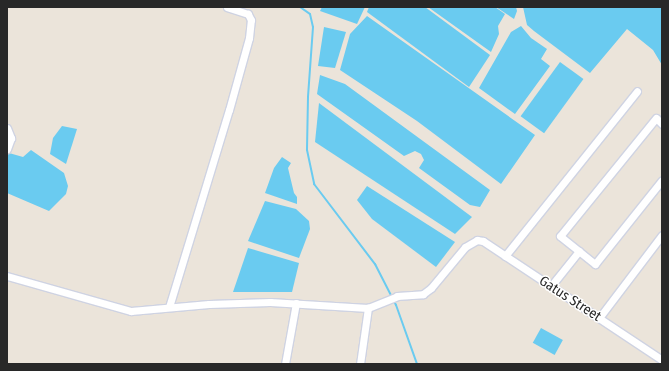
<!DOCTYPE html>
<style>
body{margin:0}
#map{position:relative;width:669px;height:371px;overflow:hidden;background:#ebe4da;font-family:"Fira Sans Condensed",sans-serif}
div>[style]{position:absolute}
.water>*{inset:0;background:#6acbf0;transform-origin:0 0}
.stream>*{height:2px;margin:-1px;padding:0 1px;transform-origin:1px;border-radius:1px;background:#6acbf0}
.roads{filter:drop-shadow(1px 0 #cfd3e2) drop-shadow(-1px 0 #cfd3e2) drop-shadow(0 1px #cfd3e2) drop-shadow(0 -1px #cfd3e2)}
.minor>*{height:7px;margin:-3.5px;padding:0 3.5px;transform-origin:3.5px;border-radius:3.5px;background:#fff}
span{translate:-50% -50%;white-space:nowrap;text-align:center;line-height:1.15;-webkit-text-stroke:3px #fff;paint-order:stroke}
.street-label{font-size:14px;color:#282828}
.frame{position:absolute;inset:0;border:8px solid #282828;pointer-events:none}
</style>
<div id="map">
<div class="water">
<i style="clip-path:polygon(322px 7px,365px 7px,357px 24px,320px 11px)"></i>
<i style="clip-path:polygon(369px 7px,425px 7px,490px 55px,469px 87px,367px 12px)"></i>
<i style="clip-path:polygon(428px 7px,495px 7px,505px 14px,498px 26px,499px 34px,491px 52px)"></i>
<i style="clip-path:polygon(496px 7px,516px 7px,517px 11px,514px 19px)"></i>
<i style="clip-path:polygon(523px 7px,662px 7px,662px 65px,653px 50px,627px 29px,590px 73px,534px 31px,527px 25px)"></i>
<i style="clip-path:polygon(367px 16px,535px 135px,501px 184px,417px 121px,340px 70px,350px 34px)"></i>
<i style="clip-path:polygon(521px 26px,531px 38px,547px 49px,541px 59px,550px 66px,515px 114px,479px 88px,511px 32px)"></i>
<i style="clip-path:polygon(324px 27px,346px 32px,335px 68px,318px 66px)"></i>
<i style="left:560px;top:62px;width:29px;height:67px;rotate:36deg"></i>
<i style="clip-path:polygon(320px 75px,345px 84px,490px 190px,480px 207px,470px 205px,419px 168px,424px 160px,421px 154px,415px 151px,404px 156px,317px 94px)"></i>
<i style="clip-path:polygon(319px 103px,472px 217px,455px 234px,315px 142px)"></i>
<i style="clip-path:polygon(62px 126px,77px 129px,66px 164px,50px 154px,53px 138px)"></i>
<i style="clip-path:polygon(31px 150px,64px 173px,68px 186px,66px 194px,49px 211px,7px 193px,7px 155px,9px 153px,23px 157px)"></i>
<i style="clip-path:polygon(282px 157px,291px 163px,288px 168px,294px 193px,297px 197px,297px 204px,265px 193px,274px 168px)"></i>
<i style="clip-path:polygon(367px 186px,455px 242px,436px 267px,372px 219px,357px 200px)"></i>
<i style="clip-path:polygon(265px 201px,296px 209px,309px 221px,310px 229px,299px 258px,248px 241px)"></i>
<i style="clip-path:polygon(248px 248px,299px 263px,292px 292px,233px 292px)"></i>
<i style="left:541px;top:328px;width:25px;height:17px;rotate:29deg"></i>
</div>
<div class="stream">
<i style="left:300px;top:7px;width:12px;rotate:35deg"></i>
<i style="left:310px;top:14px;width:13px;rotate:77deg"></i>
<i style="left:313px;top:27px;width:70px;rotate:94.1deg"></i>
<i style="left:308px;top:97px;width:53px;rotate:91.1deg"></i>
<i style="left:307px;top:150px;width:35px;rotate:78deg"></i>
<i style="left:314px;top:184px;width:101px;rotate:52.7deg"></i>
<i style="left:375px;top:264px;width:46px;rotate:62.9deg"></i>
<i style="left:396px;top:305px;width:63px;rotate:70.4deg"></i>
</div>
<div class="roads">
<div class="minor">
<i style="left:662px;top:124px;width:8px;rotate:-135deg"></i>
<i style="left:656px;top:118px;width:152px;rotate:129.1deg"></i>
<i style="left:560px;top:236px;width:45px;rotate:38.7deg"></i>
<i style="left:595px;top:264px;width:107px;rotate:-51.4deg"></i>
<i style="left:7px;top:128px;width:11px;rotate:68deg"></i>
<i style="left:11px;top:138px;width:12px;rotate:110deg"></i>
<i style="left:505px;top:256px;width:211px;rotate:-51.3deg"></i>
<i style="left:7px;top:276px;width:129px;rotate:15.8deg"></i>
<i style="left:131px;top:311px;width:78px;rotate:-5.1deg"></i>
<i style="left:209px;top:304px;width:61px;rotate:-1.9deg"></i>
<i style="left:270px;top:302px;width:98px;rotate:3.5deg"></i>
<i style="left:551px;top:286px;width:45px;rotate:-51.3deg"></i>
<i style="left:169px;top:307px;width:206px;rotate:-73.1deg"></i>
<i style="left:229px;top:110px;width:75px;rotate:-74.5deg"></i>
<i style="left:249px;top:38px;width:18px;rotate:-84deg"></i>
<i style="left:251px;top:20px;width:7px;rotate:-117deg"></i>
<i style="left:248px;top:14px;width:22px;rotate:-162deg"></i>
<i style="left:599px;top:318px;width:104px;rotate:-52.8deg"></i>
<i style="left:285px;top:364px;width:62px;rotate:-79.8deg"></i>
<i style="left:360px;top:364px;width:57px;rotate:-81.9deg"></i>
<i style="left:368px;top:308px;width:31px;rotate:-22deg"></i>
<i style="left:397px;top:296px;width:26px;rotate:-4deg"></i>
<i style="left:423px;top:294px;width:10px;rotate:-37deg"></i>
<i style="left:431px;top:288px;width:53px;rotate:-50.3deg"></i>
<i style="left:465px;top:247px;width:14px;rotate:-30deg"></i>
<i style="left:477px;top:240px;width:6px;rotate:9deg"></i>
<i style="left:483px;top:241px;width:215px;rotate:33.6deg"></i>
</div>
</div>
<div class="street-label">
<span style="left:570px;top:299px;rotate:33deg">Gatus Street</span>
</div>
<div class="frame"></div>
</div>
